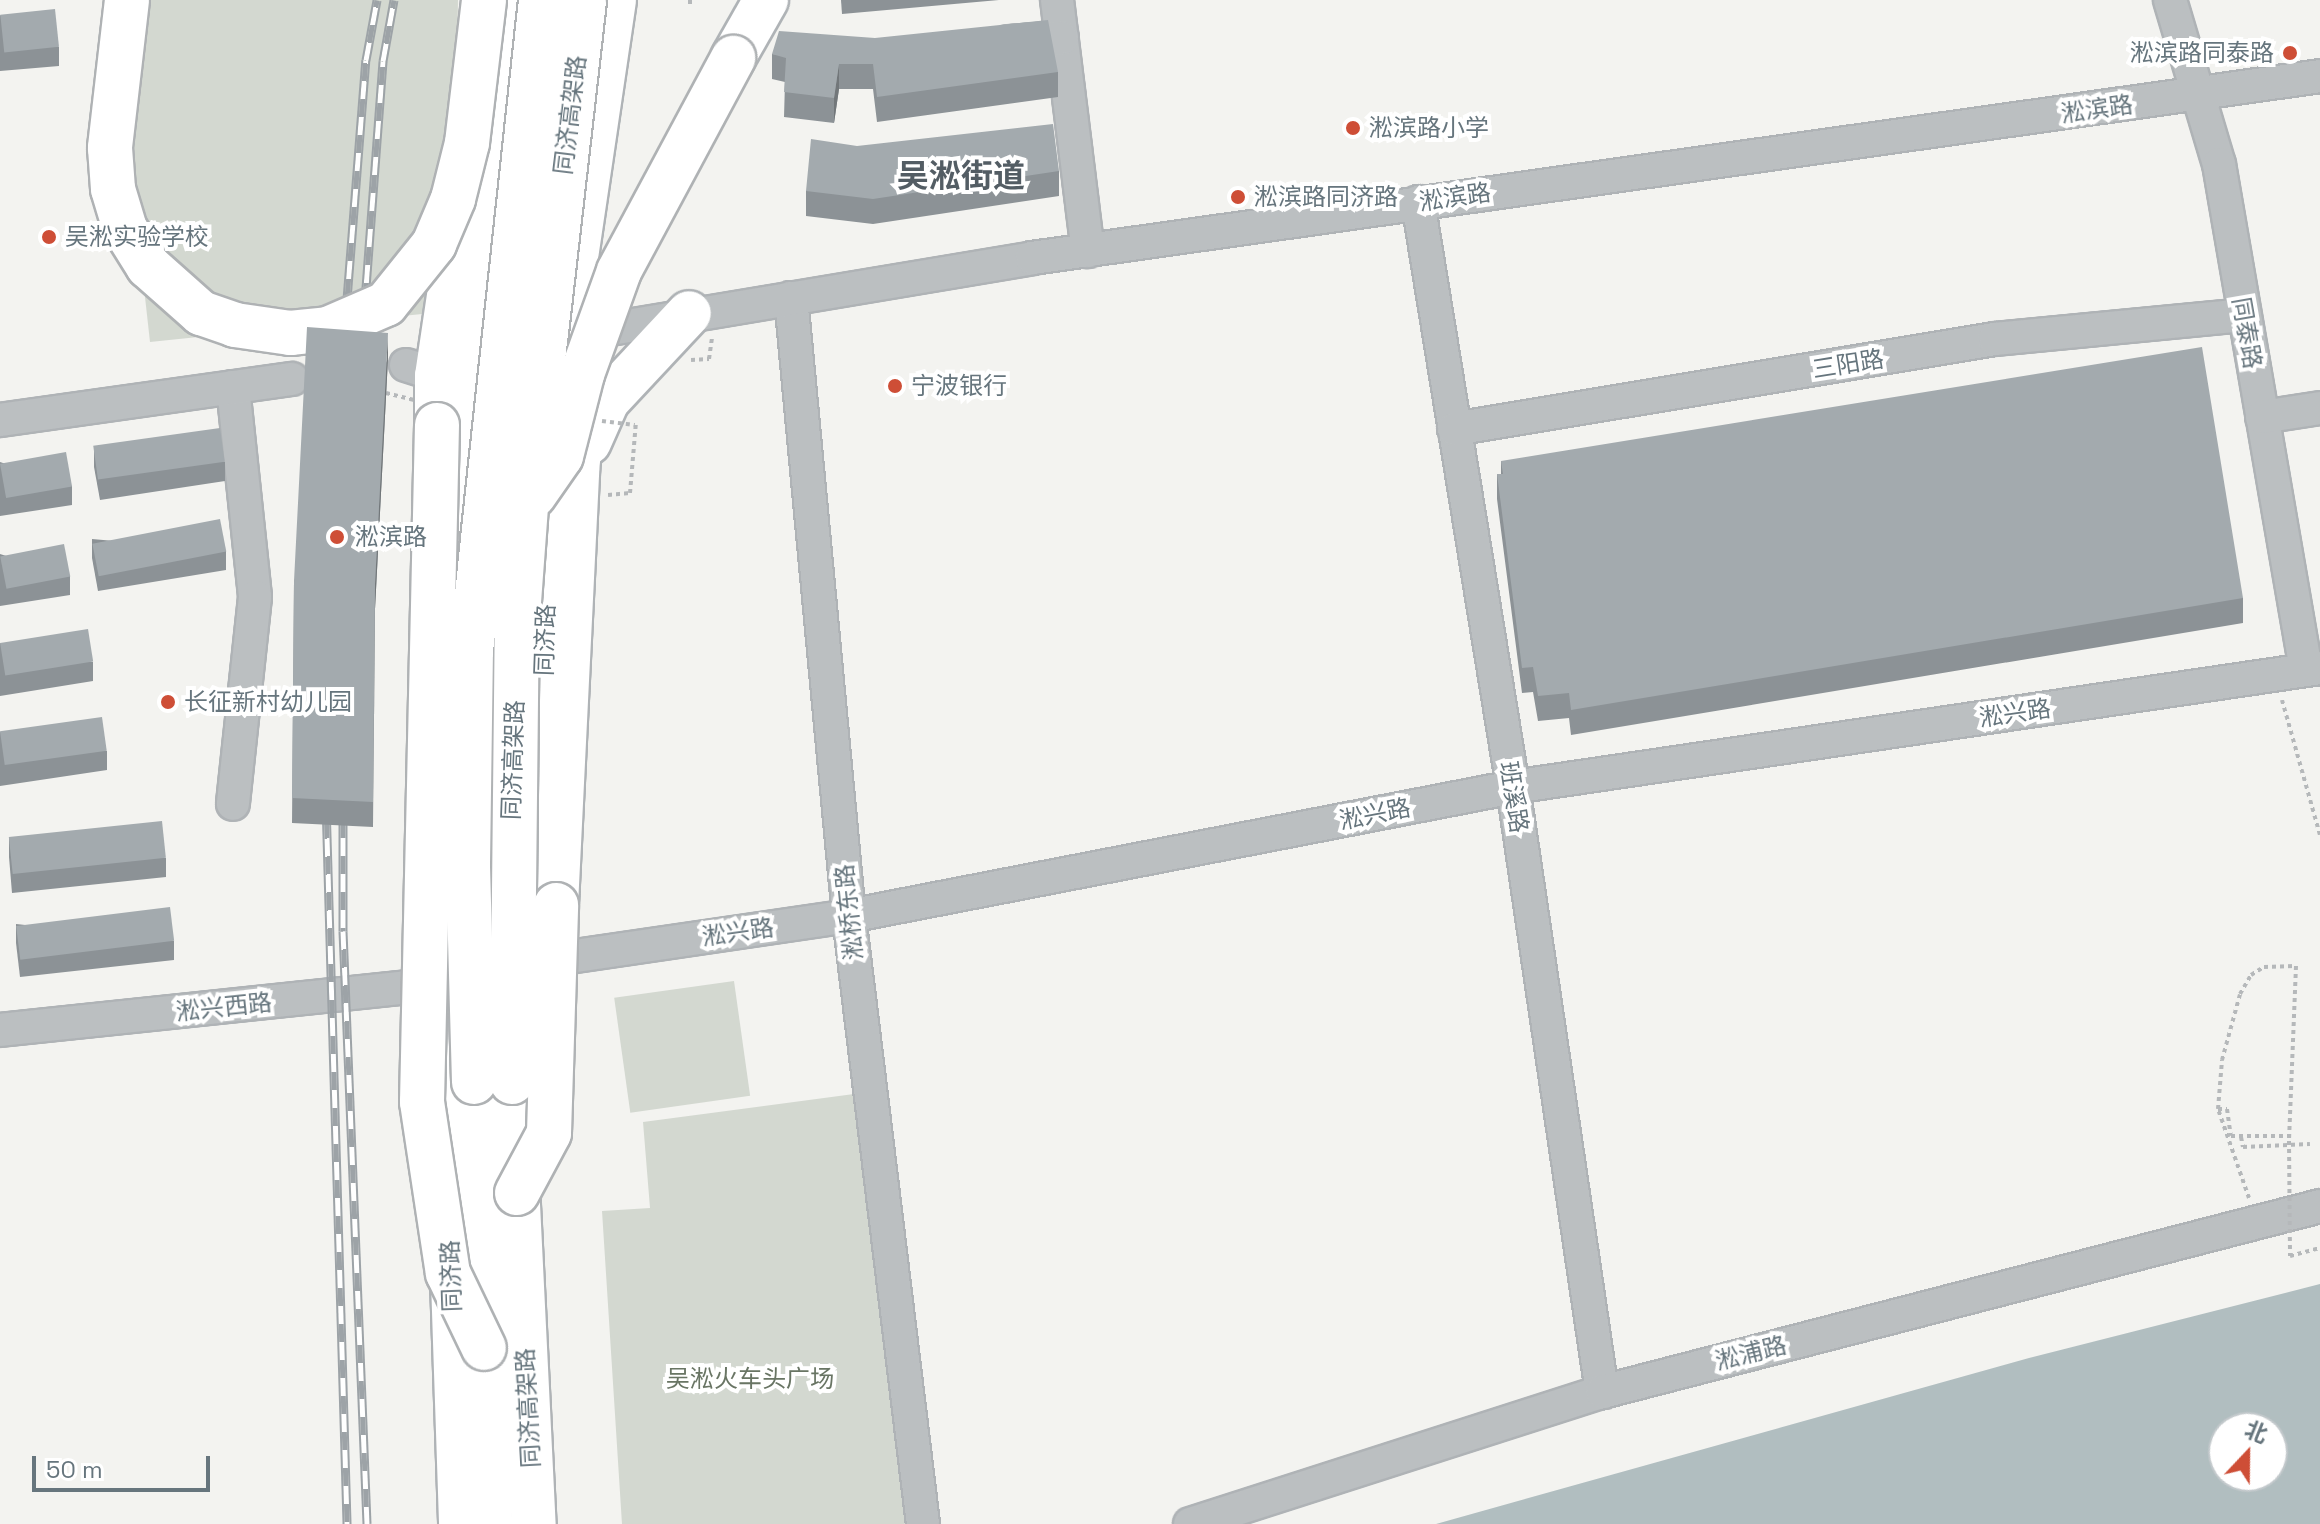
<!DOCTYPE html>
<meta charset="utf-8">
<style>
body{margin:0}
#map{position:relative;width:2320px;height:1524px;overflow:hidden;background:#f3f3f0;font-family:"Space Grotesk","Noto Sans SC",sans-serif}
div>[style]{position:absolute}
.green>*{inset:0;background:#d3d8d0;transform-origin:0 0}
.water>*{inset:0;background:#b1bec0}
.path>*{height:4px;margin-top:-2px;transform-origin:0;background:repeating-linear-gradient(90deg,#b5b8ba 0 4px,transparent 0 8px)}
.roads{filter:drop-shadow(2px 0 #afb3b6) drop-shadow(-2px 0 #afb3b6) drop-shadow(0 2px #afb3b6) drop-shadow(0 -2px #afb3b6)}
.minor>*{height:32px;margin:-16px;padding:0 16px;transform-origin:16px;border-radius:16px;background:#bbbfc1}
.major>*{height:40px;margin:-20px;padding:0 20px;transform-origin:20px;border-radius:20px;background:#fff}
.highway>*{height:44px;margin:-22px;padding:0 22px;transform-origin:22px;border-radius:22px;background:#fff}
.rail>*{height:9px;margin-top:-4.5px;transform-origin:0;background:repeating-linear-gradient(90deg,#fff 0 18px,#9da3a7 0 36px);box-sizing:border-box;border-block:2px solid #9da3a7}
.path-bridge>*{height:4px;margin-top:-2px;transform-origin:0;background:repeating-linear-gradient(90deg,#b5b8ba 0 4px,transparent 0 8px)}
.bridges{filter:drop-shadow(2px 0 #afb2b4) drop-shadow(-2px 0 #afb2b4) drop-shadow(0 2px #afb2b4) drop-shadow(0 -2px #afb2b4)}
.highway-bridge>*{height:44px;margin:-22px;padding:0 22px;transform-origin:22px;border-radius:22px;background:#fff}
.wall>*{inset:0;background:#8c9296}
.shaded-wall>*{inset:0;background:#72777a}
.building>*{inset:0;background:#a3aaae;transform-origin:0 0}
.dots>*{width:22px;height:22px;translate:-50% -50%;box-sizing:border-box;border:4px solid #fff;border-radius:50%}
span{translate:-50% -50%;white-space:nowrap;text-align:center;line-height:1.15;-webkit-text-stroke:8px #fff;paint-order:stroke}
.poi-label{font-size:24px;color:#66757d}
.right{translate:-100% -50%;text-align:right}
.left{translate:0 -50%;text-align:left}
.street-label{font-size:24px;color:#66757d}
.park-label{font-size:24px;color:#697564}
.district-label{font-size:32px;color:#535d64;font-weight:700}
.north{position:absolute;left:2208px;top:1412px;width:80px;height:80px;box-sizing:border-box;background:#fff;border:2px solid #c2c8cb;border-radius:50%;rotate:22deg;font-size:22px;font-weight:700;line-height:32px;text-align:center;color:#66757d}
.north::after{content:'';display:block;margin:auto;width:28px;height:36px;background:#ce4e36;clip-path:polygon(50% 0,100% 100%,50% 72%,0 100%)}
.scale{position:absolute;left:32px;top:1456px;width:178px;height:36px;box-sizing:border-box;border:4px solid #66757d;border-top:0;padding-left:10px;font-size:24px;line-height:28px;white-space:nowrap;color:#66757d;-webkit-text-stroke:6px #fff;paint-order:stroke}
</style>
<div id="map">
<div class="green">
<i style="clip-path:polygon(112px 0,458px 0,453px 268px,422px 314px,150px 342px)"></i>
<i style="left:734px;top:981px;width:116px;height:121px;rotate:82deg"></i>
<i style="clip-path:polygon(854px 1094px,905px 1524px,622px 1524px,602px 1211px,650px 1208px,643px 1122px)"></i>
</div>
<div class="water">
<i style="clip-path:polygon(evenodd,2320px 1284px,2320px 1524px,1436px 1524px,2029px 1358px,2320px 1284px,2224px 1428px,2272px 1428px,2272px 1476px,2224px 1476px,2224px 1428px)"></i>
</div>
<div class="path">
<i style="left:690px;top:0;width:4px;rotate:90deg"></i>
<i style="left:691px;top:360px;width:18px;rotate:-3deg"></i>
<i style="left:709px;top:359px;width:21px;rotate:-82deg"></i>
<i style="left:608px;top:495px;width:22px;rotate:-5deg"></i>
<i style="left:630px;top:493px;width:72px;rotate:-85.2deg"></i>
<i style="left:2282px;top:700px;width:140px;rotate:74.3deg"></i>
<i style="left:2218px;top:1109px;width:9px"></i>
<i style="left:2227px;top:1109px;width:27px;rotate:82deg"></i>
<i style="left:2231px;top:1136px;width:58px"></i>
<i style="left:2241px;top:1137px;width:10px;rotate:79deg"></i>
<i style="left:2243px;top:1147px;width:67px;rotate:-2.6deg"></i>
<i style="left:2249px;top:1198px;width:94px;rotate:-109.2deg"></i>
<i style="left:2218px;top:1109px;width:49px;rotate:-85.3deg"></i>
<i style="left:2222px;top:1060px;width:68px;rotate:-74.7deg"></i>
<i style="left:2240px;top:994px;width:22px;rotate:-60deg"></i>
<i style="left:2251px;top:975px;width:15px;rotate:-32deg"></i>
<i style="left:2264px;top:967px;width:32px;rotate:-2deg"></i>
<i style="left:2296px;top:966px;width:175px;rotate:92.3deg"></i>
<i style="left:2290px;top:1256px;width:31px;rotate:-15deg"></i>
</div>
<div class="roads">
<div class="minor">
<i style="left:1057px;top:0;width:253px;rotate:83deg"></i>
<i style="left:2170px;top:0;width:171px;rotate:73.4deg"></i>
<i style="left:2219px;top:164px;width:513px;rotate:80.24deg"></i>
<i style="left:1009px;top:42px;width:53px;rotate:-4.3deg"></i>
<i style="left:1418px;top:202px;width:593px;rotate:80.78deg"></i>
<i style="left:1513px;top:787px;width:612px;rotate:81.63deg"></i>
<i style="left:791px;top:298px;width:621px;rotate:84.64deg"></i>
<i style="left:849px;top:916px;width:612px;rotate:83.06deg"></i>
<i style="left:592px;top:332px;width:446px;rotate:-9.5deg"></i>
<i style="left:1032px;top:258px;width:1301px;rotate:-8.04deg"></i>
<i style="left:406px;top:365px;width:52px;rotate:17.7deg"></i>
<i style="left:233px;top:387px;width:211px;rotate:84deg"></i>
<i style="left:255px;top:597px;width:208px;rotate:96.1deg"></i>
<i style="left:2262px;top:417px;width:59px;rotate:-8.8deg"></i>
<i style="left:0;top:420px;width:295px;rotate:-8deg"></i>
<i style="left:1454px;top:429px;width:548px;rotate:-9.45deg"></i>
<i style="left:1995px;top:339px;width:249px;rotate:-5.5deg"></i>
<i style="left:534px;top:962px;width:318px;rotate:-8.3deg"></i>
<i style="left:849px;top:916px;width:676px;rotate:-10.99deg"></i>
<i style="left:1513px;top:787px;width:816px;rotate:-8.39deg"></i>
<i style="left:0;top:1030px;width:448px;rotate:-6deg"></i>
<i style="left:1190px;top:1524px;width:433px;rotate:-17.8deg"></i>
<i style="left:1602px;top:1392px;width:742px;rotate:-14.52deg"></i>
</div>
<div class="major">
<i style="left:462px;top:557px;width:171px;rotate:-86deg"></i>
<i style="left:474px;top:386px;width:388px;rotate:-83.9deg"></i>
<i style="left:537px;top:853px;width:283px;rotate:-88deg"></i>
<i style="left:547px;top:570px;width:273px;rotate:-84.7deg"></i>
<i style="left:572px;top:298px;width:301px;rotate:-81.6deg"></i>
<i style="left:448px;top:1181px;width:268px;rotate:-89.8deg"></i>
<i style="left:451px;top:1281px;width:243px;rotate:88.1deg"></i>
</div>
<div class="highway">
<i style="left:733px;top:58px;width:67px;rotate:-60.4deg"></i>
<i style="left:437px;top:425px;width:49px;rotate:-90deg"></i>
<i style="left:437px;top:376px;width:189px;rotate:-81.5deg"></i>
<i style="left:589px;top:442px;width:45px;rotate:-66.3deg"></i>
<i style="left:607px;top:401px;width:120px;rotate:-47deg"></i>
<i style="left:556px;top:905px;width:436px;rotate:-87.2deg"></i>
<i style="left:577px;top:470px;width:139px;rotate:-83.8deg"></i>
<i style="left:592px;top:332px;width:39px;rotate:-120deg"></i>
<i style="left:474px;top:1082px;width:442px;rotate:87.9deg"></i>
<i style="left:512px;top:1082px;width:443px;rotate:87.2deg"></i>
</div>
</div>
<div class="rail">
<i style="left:343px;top:350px;width:291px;rotate:-85.5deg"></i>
<i style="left:366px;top:60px;width:61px;rotate:-79.6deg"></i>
<i style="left:361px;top:354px;width:294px;rotate:-85.7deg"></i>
<i style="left:383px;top:61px;width:62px;rotate:-79.8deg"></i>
<i style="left:326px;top:802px;width:722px;rotate:88.33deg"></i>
<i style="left:343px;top:802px;width:129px;rotate:90deg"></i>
<i style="left:343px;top:931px;width:593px;rotate:87.68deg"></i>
</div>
<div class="path-bridge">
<i style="left:386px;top:393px;width:30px;rotate:14deg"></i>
<i style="left:602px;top:421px;width:33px;rotate:7deg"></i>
<i style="left:2289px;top:1141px;width:115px;rotate:89.5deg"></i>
</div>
<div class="bridges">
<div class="highway-bridge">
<i style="left:127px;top:0;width:149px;rotate:96.6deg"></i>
<i style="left:110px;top:148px;width:41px;rotate:85.8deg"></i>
<i style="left:113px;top:189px;width:42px;rotate:73.3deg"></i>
<i style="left:125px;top:229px;width:44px;rotate:58.1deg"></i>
<i style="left:148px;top:266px;width:71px;rotate:41.6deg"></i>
<i style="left:201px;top:313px;width:36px;rotate:19deg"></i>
<i style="left:235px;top:325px;width:56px;rotate:8.3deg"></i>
<i style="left:290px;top:333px;width:38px;rotate:-6deg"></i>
<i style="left:328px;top:329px;width:63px;rotate:-23.3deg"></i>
<i style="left:386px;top:304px;width:77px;rotate:-51.3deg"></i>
<i style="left:434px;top:244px;width:49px;rotate:-67.1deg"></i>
<i style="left:453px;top:199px;width:58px;rotate:-76deg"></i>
<i style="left:467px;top:143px;width:144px;rotate:-83.2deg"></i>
<i style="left:437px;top:425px;width:677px;rotate:91.27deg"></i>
<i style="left:422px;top:1102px;width:173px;rotate:81.4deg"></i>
<i style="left:448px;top:1273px;width:83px;rotate:64.4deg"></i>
<i style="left:534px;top:495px;width:47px;rotate:-55.3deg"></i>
<i style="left:561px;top:456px;width:85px;rotate:-75.6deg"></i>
<i style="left:582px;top:374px;width:109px;rotate:-70.2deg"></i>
<i style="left:619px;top:271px;width:242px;rotate:-61.8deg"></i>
<i style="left:474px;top:1082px;width:219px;rotate:-91.6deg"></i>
<i style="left:468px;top:863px;width:212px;rotate:-89.2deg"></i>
<i style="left:471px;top:651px;width:655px;rotate:-83.86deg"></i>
<i style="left:512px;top:1082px;width:453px;rotate:-89.4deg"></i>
<i style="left:517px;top:629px;width:122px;rotate:-85.8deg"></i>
<i style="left:526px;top:507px;width:510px;rotate:-83.47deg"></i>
<i style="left:517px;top:1193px;width:68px;rotate:-61.9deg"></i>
<i style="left:549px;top:1133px;width:228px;rotate:-88.2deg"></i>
</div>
</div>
<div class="wall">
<i style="clip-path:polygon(841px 0,999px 0,842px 14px)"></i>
<i style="clip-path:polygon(0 15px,59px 47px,59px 66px,0 71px)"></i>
<i style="clip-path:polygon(772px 54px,1058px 72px,1058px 97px,877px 122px,873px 89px,839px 89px,834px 123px,784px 117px,785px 82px,772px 79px)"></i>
<i style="clip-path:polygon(857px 146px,1059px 171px,1059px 196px,873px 224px,806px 216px,806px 191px)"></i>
<i style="clip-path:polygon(388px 358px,375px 609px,373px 827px,292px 823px,294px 581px)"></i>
<i style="clip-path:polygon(94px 448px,225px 462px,225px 481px,100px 500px,94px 467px)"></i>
<i style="clip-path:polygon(1501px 461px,2243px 598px,2243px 623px,1571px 735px,1569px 718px,1538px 721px,1533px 692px,1522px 693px,1497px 499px,1497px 474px,1501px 474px)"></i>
<i style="clip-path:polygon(0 462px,72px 486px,72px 505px,0 516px)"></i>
<i style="clip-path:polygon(92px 539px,226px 551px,226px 570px,98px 591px,92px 558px)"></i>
<i style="clip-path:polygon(0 554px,70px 576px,70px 595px,0 606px)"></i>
<i style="clip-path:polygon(0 643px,93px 662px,93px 681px,0 696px)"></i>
<i style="clip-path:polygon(0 732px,107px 751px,107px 770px,0 786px)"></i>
<i style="clip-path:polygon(9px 838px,166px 858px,166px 877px,12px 893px,9px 857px)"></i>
<i style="clip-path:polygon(16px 924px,174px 941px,174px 960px,20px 977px,16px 943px)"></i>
</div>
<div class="shaded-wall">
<i style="clip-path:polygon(839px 64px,839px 89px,834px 123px,834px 98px)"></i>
<i style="clip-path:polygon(388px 333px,388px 358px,375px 609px,373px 827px,375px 584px)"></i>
</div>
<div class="building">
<i style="left:55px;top:9px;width:38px;height:55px;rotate:84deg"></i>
<i style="clip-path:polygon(1048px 20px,1058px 72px,877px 97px,873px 64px,839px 64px,834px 98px,784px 92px,786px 58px,772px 54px,779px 31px,875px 38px)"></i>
<i style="clip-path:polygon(1053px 124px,1059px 171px,873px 199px,806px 191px,811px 139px,857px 146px)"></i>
<i style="clip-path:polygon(307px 327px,388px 333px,375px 584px,373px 802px,292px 798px,294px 581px)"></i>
<i style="clip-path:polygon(2202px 347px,2243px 598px,1571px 710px,1569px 693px,1538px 696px,1533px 667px,1522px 668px,1497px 474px,1503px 474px,1501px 461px)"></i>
<i style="left:220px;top:428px;width:34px;height:128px;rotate:82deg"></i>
<i style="left:66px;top:452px;width:35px;height:67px;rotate:80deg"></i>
<i style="left:220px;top:519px;width:33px;height:130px;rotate:79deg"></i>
<i style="left:64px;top:544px;width:33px;height:65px;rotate:79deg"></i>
<i style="left:88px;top:629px;width:33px;height:89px;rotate:81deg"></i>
<i style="left:102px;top:717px;width:34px;height:103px;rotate:82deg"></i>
<i style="left:162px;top:821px;width:37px;height:154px;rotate:84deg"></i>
<i style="left:170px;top:907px;width:34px;height:155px;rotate:83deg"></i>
</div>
<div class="dots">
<i style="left:2290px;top:53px;background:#ce4e36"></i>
<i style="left:1353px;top:128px;background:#ce4e36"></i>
<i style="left:1238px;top:197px;background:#ce4e36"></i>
<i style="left:49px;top:237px;background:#ce4e36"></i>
<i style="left:895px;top:386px;background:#ce4e36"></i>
<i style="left:337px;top:537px;background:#ce4e36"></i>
<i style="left:168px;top:702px;background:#ce4e36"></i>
</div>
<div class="poi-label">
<span class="right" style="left:2274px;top:53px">淞滨路同泰路</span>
<span class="left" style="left:1369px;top:128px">淞滨路小学</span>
<span class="left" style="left:1254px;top:197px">淞滨路同济路</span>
<span class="left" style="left:65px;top:237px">吴淞实验学校</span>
<span class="left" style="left:911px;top:386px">宁波银行</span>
<span class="left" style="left:355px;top:537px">淞滨路</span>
<span class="left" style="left:184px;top:702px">长征新村幼儿园</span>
</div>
<div class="street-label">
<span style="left:2097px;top:109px;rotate:-8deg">淞滨路</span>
<span style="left:570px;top:115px;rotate:-83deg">同济高架路</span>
<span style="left:1455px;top:197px;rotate:-8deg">淞滨路</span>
<span style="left:2247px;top:333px;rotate:80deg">同泰路</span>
<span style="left:1848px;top:364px;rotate:-9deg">三阳路</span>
<span style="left:545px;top:640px;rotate:-88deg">同济路</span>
<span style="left:2015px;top:713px;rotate:-8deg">淞兴路</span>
<span style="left:513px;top:760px;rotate:-88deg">同济高架路</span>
<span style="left:1514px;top:797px;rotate:81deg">班溪路</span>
<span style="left:1375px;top:814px;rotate:-11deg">淞兴路</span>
<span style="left:849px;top:912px;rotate:-96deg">淞桥东路</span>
<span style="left:738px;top:932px;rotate:-8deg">淞兴路</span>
<span style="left:224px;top:1007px;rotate:-6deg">淞兴西路</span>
<span style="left:451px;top:1276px;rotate:-92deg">同济路</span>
<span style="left:1751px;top:1353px;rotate:-14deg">淞浦路</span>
<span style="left:528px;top:1408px;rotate:-93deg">同济高架路</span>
</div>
<div class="park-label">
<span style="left:750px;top:1379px">吴淞火车头广场</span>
</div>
<div class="district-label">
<span style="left:961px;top:176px">吴淞街道</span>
</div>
<div class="north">北</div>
<div class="scale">50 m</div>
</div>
